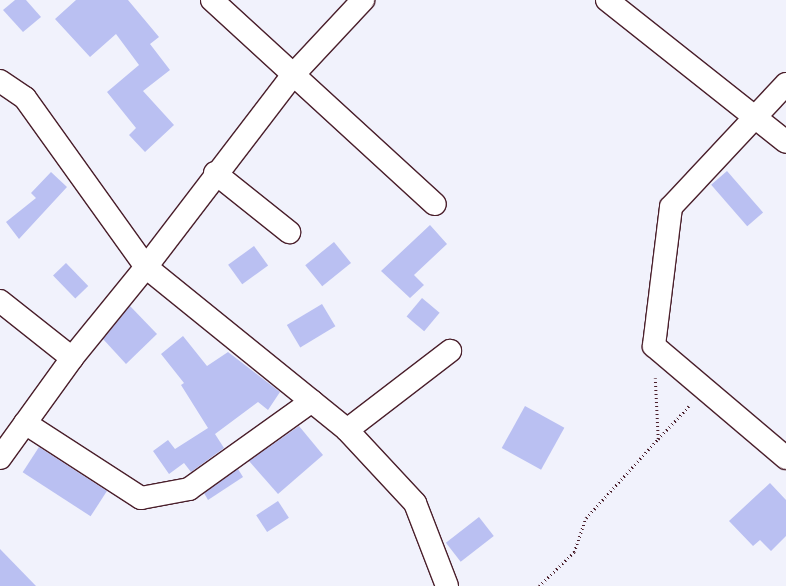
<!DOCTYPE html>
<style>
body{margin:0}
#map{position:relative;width:786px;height:586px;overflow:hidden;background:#f1f2fc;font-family:Kalam,sans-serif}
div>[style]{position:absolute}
.building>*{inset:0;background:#bac0f2;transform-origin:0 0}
.path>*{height:2.5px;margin-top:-1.25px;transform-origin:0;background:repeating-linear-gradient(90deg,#4a1f2b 0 1px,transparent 0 4px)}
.roads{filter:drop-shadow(1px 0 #4a1f2b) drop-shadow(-1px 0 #4a1f2b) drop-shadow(0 1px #4a1f2b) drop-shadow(0 -1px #4a1f2b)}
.minor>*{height:22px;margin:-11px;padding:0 11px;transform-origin:11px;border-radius:11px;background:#fff}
span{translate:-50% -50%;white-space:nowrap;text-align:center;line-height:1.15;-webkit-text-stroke:3px #fff;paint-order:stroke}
</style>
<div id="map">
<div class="building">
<i style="clip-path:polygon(15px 0,26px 0,41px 17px,23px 32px,3px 10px)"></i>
<i style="clip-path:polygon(76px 0,128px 0,159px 37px,150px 44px,170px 70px,143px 91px,174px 125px,145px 152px,129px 135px,136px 128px,107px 92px,139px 65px,116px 34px,90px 57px,55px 19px)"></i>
<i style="left:727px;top:171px;width:55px;height:21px;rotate:49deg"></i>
<i style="clip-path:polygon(51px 172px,67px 187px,19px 239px,6px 222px,36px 198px,31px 193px)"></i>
<i style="clip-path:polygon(430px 225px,447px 244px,414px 275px,424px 285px,410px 298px,381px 271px)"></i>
<i style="left:334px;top:242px;width:27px;height:37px;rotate:51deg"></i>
<i style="left:254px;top:246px;width:24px;height:32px;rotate:54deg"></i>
<i style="left:66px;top:263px;width:32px;height:18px;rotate:46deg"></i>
<i style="left:422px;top:298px;width:23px;height:24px;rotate:40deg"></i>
<i style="left:322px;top:304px;width:26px;height:41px;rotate:59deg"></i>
<i style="clip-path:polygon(130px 306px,157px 334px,126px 364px,103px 339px)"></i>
<i style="clip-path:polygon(183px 336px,207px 366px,228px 352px,280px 392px,268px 410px,258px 402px,215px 434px,224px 448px,191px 472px,184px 463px,169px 474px,153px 451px,168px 440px,175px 449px,208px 428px,181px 385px,184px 383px,161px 354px)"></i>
<i style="left:525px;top:406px;width:45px;height:48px;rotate:29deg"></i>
<i style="clip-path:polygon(299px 426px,323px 455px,278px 494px,249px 461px)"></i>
<i style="left:39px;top:447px;width:81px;height:30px;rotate:33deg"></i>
<i style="clip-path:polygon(238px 469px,243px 477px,208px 500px,204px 493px)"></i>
<i style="clip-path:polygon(770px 483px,786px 500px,786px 536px,771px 551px,760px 540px,753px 546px,729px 521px)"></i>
<i style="left:278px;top:501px;width:20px;height:26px;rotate:57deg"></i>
<i style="left:479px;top:517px;width:24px;height:42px;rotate:52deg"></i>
<i style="clip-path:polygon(0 549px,36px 586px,0 586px)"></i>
</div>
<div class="path">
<i style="left:658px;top:439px;width:45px;rotate:-46.8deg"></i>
<i style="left:539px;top:586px;width:49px;rotate:-44.2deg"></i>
<i style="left:574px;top:552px;width:36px;rotate:-71deg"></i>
<i style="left:586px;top:518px;width:107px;rotate:-47.7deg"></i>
<i style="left:658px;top:439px;width:61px;rotate:-92.8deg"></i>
</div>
<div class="roads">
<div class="minor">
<i style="left:212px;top:0;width:302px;rotate:42.5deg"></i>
<i style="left:607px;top:0;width:228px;rotate:38.4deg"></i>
<i style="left:0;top:81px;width:30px;rotate:34deg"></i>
<i style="left:25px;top:98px;width:208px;rotate:54.4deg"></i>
<i style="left:146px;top:267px;width:259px;rotate:39deg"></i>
<i style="left:347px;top:430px;width:100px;rotate:47deg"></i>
<i style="left:415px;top:503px;width:89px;rotate:68.9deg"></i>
<i style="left:786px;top:84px;width:168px;rotate:133.1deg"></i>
<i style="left:671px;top:207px;width:140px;rotate:97deg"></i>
<i style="left:654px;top:346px;width:173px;rotate:40.3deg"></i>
<i style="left:215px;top:173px;width:95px;rotate:38.6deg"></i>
<i style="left:0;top:301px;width:92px;rotate:38.4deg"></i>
<i style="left:25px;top:423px;width:138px;rotate:32.9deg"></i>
<i style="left:141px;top:498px;width:49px;rotate:-10.6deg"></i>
<i style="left:189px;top:489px;width:151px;rotate:-35.6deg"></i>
<i style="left:347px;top:430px;width:130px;rotate:-37.5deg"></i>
<i style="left:0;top:458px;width:123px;rotate:-54.2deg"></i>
<i style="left:72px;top:358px;width:117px;rotate:-50.9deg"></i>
<i style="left:146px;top:267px;width:242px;rotate:-52.6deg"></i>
<i style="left:293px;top:75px;width:103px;rotate:-47deg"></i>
</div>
</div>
</div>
